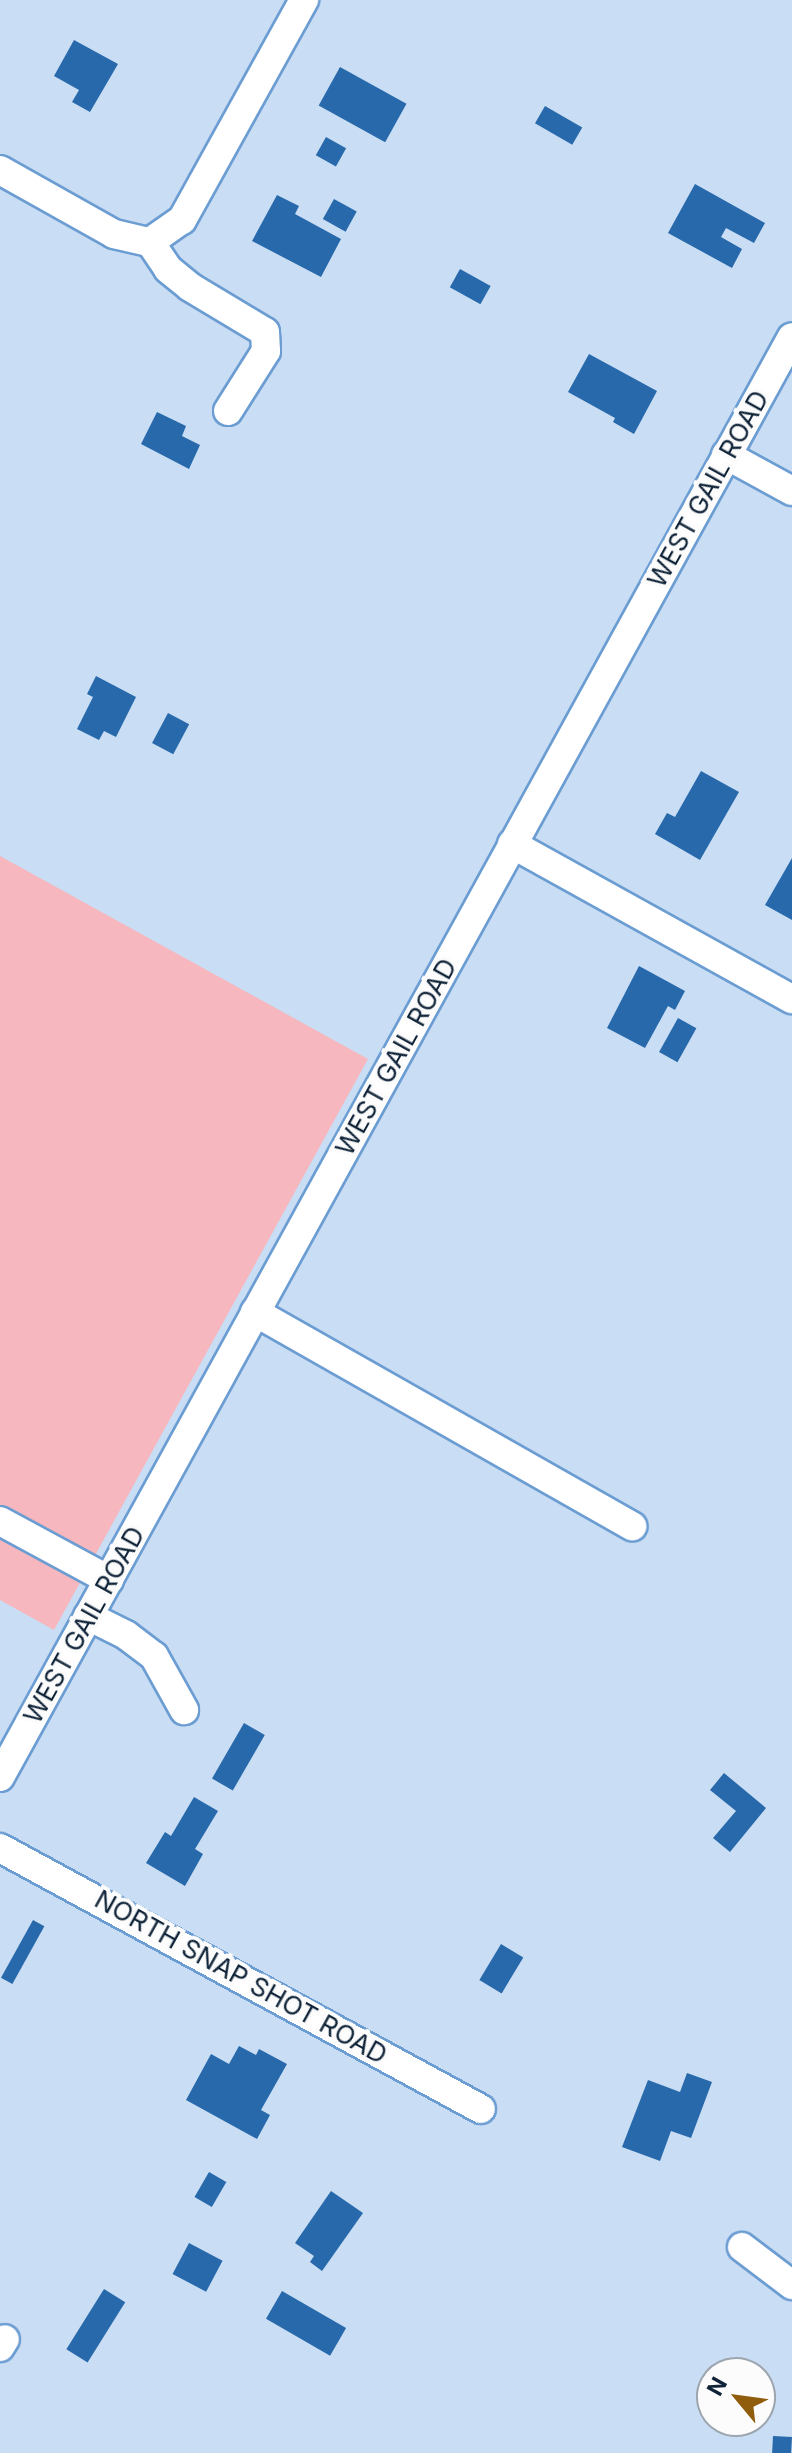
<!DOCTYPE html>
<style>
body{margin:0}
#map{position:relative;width:792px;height:2453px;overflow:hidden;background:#c9ddf4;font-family:Inter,sans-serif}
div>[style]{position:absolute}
.green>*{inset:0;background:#f6b8be}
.building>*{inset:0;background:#2769ab;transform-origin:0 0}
.roads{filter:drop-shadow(2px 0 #6c9dd2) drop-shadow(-2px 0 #6c9dd2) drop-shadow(0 2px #6c9dd2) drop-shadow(0 -2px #6c9dd2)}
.minor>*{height:28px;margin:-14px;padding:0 14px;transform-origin:14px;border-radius:14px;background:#fff}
span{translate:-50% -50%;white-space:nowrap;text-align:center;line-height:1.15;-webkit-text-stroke:8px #fcfcfc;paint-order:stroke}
.street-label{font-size:26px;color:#0f2338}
.north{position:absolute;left:696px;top:2357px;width:80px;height:80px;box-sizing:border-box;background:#fcfcfc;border:2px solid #9da5ae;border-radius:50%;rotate:299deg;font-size:22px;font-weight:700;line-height:32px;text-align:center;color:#0f2338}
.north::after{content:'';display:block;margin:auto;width:28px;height:36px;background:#8f5d0c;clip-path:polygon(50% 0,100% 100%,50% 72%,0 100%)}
</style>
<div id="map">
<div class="green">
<i style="clip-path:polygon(0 856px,368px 1059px,54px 1630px,0 1600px)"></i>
</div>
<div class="building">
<i style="clip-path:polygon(74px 40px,118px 64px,90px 112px,72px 102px,79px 90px,54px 76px)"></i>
<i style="left:340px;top:67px;width:76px;height:44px;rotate:29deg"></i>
<i style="left:545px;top:106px;width:43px;height:20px;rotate:30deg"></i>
<i style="left:326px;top:137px;width:23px;height:21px;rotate:29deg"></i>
<i style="clip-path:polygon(695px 184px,765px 223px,754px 243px,726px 228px,721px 237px,742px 249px,732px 268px,668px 233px)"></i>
<i style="clip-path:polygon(277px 195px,299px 206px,295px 214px,341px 239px,321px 277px,252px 241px)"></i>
<i style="left:334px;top:199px;width:26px;height:23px;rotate:29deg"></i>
<i style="left:460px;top:269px;width:35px;height:21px;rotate:29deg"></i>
<i style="clip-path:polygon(589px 354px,657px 391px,634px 434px,613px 422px,615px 418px,568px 392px)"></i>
<i style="clip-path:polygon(157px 412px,186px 426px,182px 436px,200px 445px,189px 469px,141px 444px)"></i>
<i style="clip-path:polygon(96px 676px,136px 697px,116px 737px,104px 731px,99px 740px,77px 729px,93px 697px,87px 694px)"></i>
<i style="left:168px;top:713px;width:24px;height:34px;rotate:28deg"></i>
<i style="clip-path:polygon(701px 771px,739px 792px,700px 860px,655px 834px,667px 813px,675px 817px)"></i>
<i style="clip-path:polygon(792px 858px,792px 920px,765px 905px)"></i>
<i style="clip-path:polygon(639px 966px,685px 991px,675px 1010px,668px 1006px,645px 1048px,607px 1028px)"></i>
<i style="left:678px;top:1018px;width:21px;height:39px;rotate:29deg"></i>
<i style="left:244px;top:1723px;width:24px;height:64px;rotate:30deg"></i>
<i style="clip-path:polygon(724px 1773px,766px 1808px,730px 1852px,713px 1838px,736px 1811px,710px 1790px)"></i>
<i style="clip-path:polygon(194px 1797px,218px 1811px,195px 1849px,203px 1854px,185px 1886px,146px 1863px,165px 1832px,171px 1836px)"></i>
<i style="left:33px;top:1920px;width:13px;height:66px;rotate:29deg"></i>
<i style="left:501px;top:1944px;width:26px;height:42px;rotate:31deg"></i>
<i style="clip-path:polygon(239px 2046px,256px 2055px,259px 2049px,287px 2064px,261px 2110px,270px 2115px,257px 2139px,186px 2100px,211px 2054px,229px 2064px)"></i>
<i style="clip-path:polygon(687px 2073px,712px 2082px,691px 2138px,671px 2131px,660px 2161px,622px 2147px,648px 2080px,680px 2092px)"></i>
<i style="left:209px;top:2172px;width:20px;height:29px;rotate:30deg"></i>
<i style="clip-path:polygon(331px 2191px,363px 2213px,322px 2271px,310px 2262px,314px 2256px,295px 2243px)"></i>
<i style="left:189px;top:2243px;width:38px;height:35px;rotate:28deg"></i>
<i style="left:104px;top:2289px;width:25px;height:71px;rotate:32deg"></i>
<i style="left:282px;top:2291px;width:74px;height:32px;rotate:30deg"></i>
<i style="left:773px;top:2436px;width:19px;height:17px;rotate:3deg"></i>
</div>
<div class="roads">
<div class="minor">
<i style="left:0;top:170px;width:131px;rotate:29.3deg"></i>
<i style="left:114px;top:234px;width:37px;rotate:13deg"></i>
<i style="left:150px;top:242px;width:39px;rotate:-35deg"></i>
<i style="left:182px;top:220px;width:252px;rotate:-61deg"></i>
<i style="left:150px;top:242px;width:32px;rotate:56deg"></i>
<i style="left:168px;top:269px;width:28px;rotate:39deg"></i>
<i style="left:190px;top:287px;width:87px;rotate:31deg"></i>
<i style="left:265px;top:332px;width:19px;rotate:87deg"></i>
<i style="left:266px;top:351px;width:71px;rotate:122.3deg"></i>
<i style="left:726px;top:455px;width:75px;rotate:28.6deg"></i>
<i style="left:512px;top:844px;width:320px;rotate:29deg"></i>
<i style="left:255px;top:1312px;width:434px;rotate:29.6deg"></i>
<i style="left:0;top:1521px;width:124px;rotate:28.4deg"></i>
<i style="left:88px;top:1616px;width:42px;rotate:26.6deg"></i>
<i style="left:126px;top:1635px;width:35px;rotate:37deg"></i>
<i style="left:154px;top:1656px;width:62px;rotate:60.9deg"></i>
<i style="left:0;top:1777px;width:1643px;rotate:-61.19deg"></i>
<i style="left:0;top:1848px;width:547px;rotate:28.49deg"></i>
<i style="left:742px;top:2247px;width:63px;rotate:37.2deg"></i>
<i style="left:0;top:2347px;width:9px;rotate:-58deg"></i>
</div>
</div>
<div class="street-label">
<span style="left:708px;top:489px;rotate:-61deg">WEST GAIL ROAD</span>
<span style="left:396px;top:1057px;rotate:-61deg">WEST GAIL ROAD</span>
<span style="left:84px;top:1625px;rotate:-61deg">WEST GAIL ROAD</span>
<span style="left:241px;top:1977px;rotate:29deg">NORTH SNAP SHOT ROAD</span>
</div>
<div class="north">N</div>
</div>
